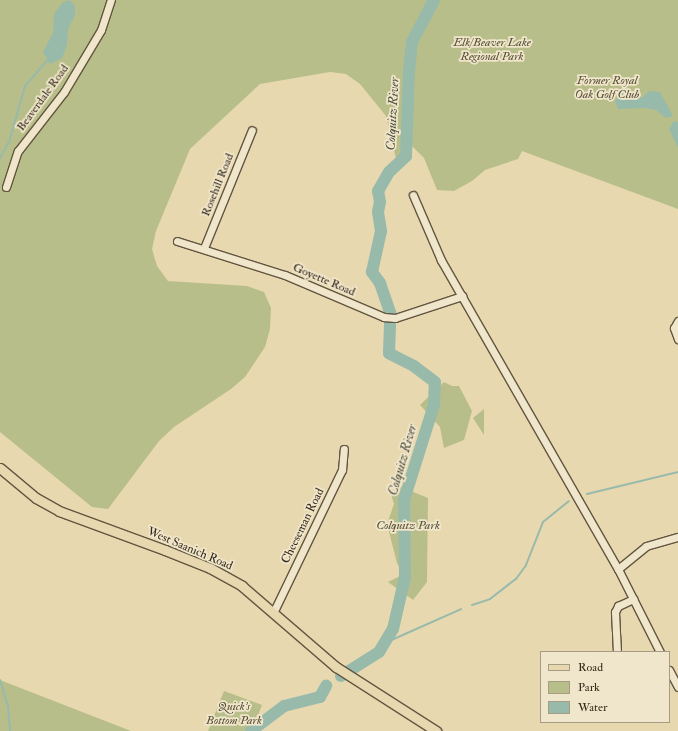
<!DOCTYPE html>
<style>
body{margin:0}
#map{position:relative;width:678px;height:731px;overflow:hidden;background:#e8d8af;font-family:"IM FELL Double Pica",serif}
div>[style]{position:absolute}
.green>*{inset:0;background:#b8be89}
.water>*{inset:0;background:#97baab}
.stream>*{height:2px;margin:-1px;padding:0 1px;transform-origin:1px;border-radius:1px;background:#97baab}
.river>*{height:12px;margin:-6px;padding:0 6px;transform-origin:6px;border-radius:6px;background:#97baab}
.roads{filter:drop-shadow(1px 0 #625640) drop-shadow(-1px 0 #625640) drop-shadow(0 1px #625640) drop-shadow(0 -1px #625640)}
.minor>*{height:7px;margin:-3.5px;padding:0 3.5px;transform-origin:3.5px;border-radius:3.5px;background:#f0e6cb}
.major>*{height:9px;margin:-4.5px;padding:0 4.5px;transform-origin:4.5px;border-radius:4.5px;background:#e8d8af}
span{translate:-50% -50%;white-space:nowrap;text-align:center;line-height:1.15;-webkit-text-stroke:3.5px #f0e6cb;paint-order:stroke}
.park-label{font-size:12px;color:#564f36;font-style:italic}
.street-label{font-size:12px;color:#362a1b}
.water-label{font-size:13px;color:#4e4e3f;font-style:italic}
.legend{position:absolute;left:540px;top:651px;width:130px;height:72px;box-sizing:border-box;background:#f0e6cb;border:1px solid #a69b85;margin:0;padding:5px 7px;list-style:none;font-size:12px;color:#362a1b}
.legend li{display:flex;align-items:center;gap:8px;height:20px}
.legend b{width:20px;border:1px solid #a69b85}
</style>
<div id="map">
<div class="green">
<i style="clip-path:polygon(0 0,678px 0,678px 209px,522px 151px,518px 159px,485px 170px,472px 181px,454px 191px,437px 190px,424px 158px,412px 146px,409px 155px,397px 163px,386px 116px,360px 84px,346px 74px,330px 72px,260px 84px,190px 149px,156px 231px,152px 249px,157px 266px,168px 281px,247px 286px,264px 292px,271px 308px,270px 329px,265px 347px,245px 377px,231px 389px,174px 427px,159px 441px,108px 509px,92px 507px,0 432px)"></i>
<i style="clip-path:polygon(444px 382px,452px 386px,459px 386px,472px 411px,464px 440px,444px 448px,440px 427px,420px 405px)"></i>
<i style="clip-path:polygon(484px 409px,484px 435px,473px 418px)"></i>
<i style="clip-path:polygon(399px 486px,428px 498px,427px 582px,413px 600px,388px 582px,404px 574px,397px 563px,387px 524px,394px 504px,391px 494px)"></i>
<i style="clip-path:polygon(0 680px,131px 731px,0 731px)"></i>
<i style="clip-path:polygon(224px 691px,262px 705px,252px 731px,208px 731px)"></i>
</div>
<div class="water">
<i style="clip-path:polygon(70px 0,75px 6px,75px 15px,68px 29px,67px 45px,62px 58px,50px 64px,43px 52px,53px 33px,54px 14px,63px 2px)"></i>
<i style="clip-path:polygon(627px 88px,642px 98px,649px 91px,660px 92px,673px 116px,666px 118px,656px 110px,644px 108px,618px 109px,615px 101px)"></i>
<i style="clip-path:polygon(674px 121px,678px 122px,678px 148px,669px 129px)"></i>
</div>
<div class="stream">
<i style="left:0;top:158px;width:18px;rotate:-61deg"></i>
<i style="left:9px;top:142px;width:58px;rotate:-74.1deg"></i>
<i style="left:25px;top:86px;width:35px;rotate:-49deg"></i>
<i style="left:587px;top:494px;width:94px;rotate:-13.6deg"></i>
<i style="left:472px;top:605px;width:19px;rotate:-18deg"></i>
<i style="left:490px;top:599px;width:33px;rotate:-38deg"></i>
<i style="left:516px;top:579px;width:17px;rotate:-54deg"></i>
<i style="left:526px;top:565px;width:46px;rotate:-68.4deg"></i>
<i style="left:543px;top:522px;width:33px;rotate:-39deg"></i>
<i style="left:387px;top:642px;width:81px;rotate:-24deg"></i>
<i style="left:0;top:680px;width:28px;rotate:73deg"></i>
<i style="left:8px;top:707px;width:24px;rotate:85deg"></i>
</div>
<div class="river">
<i style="left:391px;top:315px;width:34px;rotate:-109deg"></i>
<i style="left:380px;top:283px;width:14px;rotate:-126deg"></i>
<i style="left:372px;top:272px;width:42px;rotate:-77.6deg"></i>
<i style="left:381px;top:231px;width:19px;rotate:-99deg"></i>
<i style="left:378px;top:212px;width:10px;rotate:-79deg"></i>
<i style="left:380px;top:202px;width:11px;rotate:-100deg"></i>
<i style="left:378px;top:191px;width:22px;rotate:-60deg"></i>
<i style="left:389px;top:172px;width:23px;rotate:-43deg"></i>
<i style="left:406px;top:156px;width:85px;rotate:-88deg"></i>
<i style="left:409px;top:71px;width:29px;rotate:-84deg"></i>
<i style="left:412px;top:42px;width:47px;rotate:-62.4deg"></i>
<i style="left:341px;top:676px;width:45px;rotate:-32.3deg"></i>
<i style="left:379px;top:652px;width:27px;rotate:-59deg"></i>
<i style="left:393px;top:629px;width:53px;rotate:-77deg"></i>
<i style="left:405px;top:577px;width:77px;rotate:-90.7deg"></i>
<i style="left:404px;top:500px;width:100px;rotate:-72.5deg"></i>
<i style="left:434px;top:405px;width:23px;rotate:-88deg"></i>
<i style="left:435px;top:382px;width:26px;rotate:-143deg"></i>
<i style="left:414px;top:366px;width:28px;rotate:-153deg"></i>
<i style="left:389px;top:353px;width:30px;rotate:-88deg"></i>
<i style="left:251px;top:731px;width:41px;rotate:-37.1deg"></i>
<i style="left:284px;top:706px;width:37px;rotate:-14deg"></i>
<i style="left:320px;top:697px;width:13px;rotate:-61deg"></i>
</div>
<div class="roads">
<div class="minor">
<i style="left:6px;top:187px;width:38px;rotate:-72deg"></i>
<i style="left:18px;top:151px;width:75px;rotate:-52.1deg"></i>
<i style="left:64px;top:92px;width:72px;rotate:-59.2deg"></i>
<i style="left:101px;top:30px;width:32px;rotate:-72deg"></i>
<i style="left:413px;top:195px;width:71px;rotate:66.7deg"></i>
<i style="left:441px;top:260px;width:356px;rotate:60.2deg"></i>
<i style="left:618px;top:569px;width:93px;rotate:63.2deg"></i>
<i style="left:177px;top:241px;width:113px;rotate:17.5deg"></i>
<i style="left:285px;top:275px;width:108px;rotate:23deg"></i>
<i style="left:384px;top:317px;width:11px;rotate:5deg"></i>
<i style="left:395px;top:318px;width:71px;rotate:-18.2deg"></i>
<i style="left:204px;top:248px;width:127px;rotate:-67.9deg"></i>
<i style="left:678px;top:321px;width:8px;rotate:120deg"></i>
<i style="left:674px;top:328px;width:12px;rotate:70deg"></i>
<i style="left:618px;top:569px;width:36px;rotate:-39deg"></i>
<i style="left:646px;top:546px;width:33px;rotate:-16deg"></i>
<i style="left:274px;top:611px;width:157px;rotate:-64.3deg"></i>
<i style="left:342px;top:470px;width:21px;rotate:-85deg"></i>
<i style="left:617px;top:652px;width:40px;rotate:-92.9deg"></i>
<i style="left:615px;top:612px;width:7px;rotate:-63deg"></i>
<i style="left:618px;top:606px;width:17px;rotate:-25deg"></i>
<i style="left:669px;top:670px;width:19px;rotate:62deg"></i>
</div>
<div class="major">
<i style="left:0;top:468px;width:47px;rotate:39.8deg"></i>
<i style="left:36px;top:498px;width:26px;rotate:29deg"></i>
<i style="left:59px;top:511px;width:113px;rotate:20.2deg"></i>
<i style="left:165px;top:550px;width:48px;rotate:21.8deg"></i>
<i style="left:210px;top:568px;width:37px;rotate:29deg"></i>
<i style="left:242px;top:586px;width:124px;rotate:40.8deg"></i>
<i style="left:336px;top:667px;width:119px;rotate:32.6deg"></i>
</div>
</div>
<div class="park-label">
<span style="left:492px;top:50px">Elk/Beaver Lake<br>Regional Park</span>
<span style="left:607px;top:88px">Former Royal<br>Oak Golf Club</span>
<span style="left:408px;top:526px">Colquitz Park</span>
<span style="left:234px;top:714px">Quick's<br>Bottom Park</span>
</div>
<div class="street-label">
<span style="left:43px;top:98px;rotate:-54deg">Beaverdale Road</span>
<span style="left:218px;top:185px;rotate:-68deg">Rosehill Road</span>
<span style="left:324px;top:280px;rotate:23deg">Goyette Road</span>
<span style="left:303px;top:526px;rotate:-64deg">Cheeseman Road</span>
<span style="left:190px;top:549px;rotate:23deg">West Saanich Road</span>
</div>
<div class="water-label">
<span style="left:393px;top:114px;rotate:-87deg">Colquitz River</span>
<span style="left:403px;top:460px;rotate:-74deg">Colquitz River</span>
</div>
<ul class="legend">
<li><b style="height:5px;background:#e8d8af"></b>Road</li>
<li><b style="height:11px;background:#b8be89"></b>Park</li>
<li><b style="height:11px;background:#97baab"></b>Water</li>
</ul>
</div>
